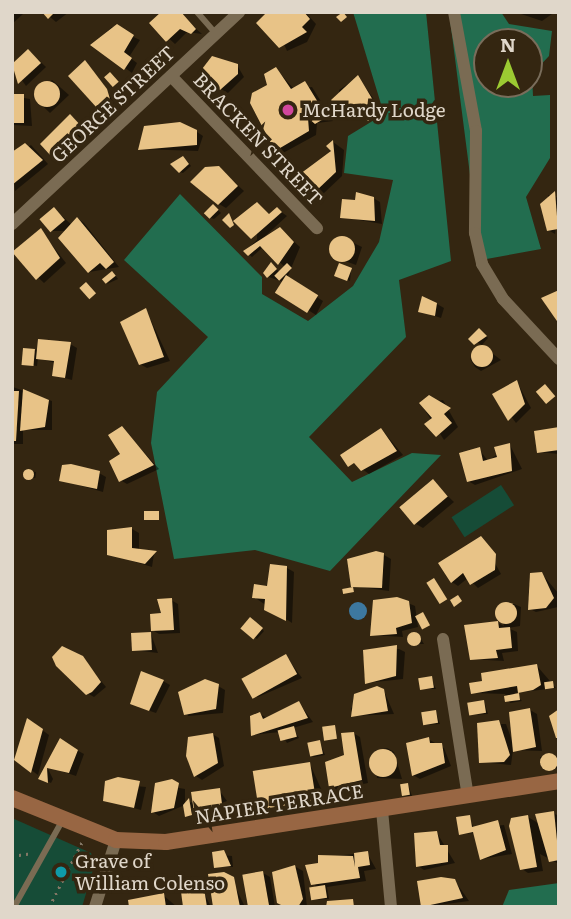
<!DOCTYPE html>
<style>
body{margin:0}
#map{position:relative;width:571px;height:919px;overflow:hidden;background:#342611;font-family:Literata,serif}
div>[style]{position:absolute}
.green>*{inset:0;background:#164c37;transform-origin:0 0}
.forest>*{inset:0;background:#226d4f}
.water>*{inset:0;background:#3d789f}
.round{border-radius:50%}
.shadow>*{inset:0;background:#0007;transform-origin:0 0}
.building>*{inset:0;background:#e8c387;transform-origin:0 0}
.path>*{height:2.5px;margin-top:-1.25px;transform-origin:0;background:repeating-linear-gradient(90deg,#827765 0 2px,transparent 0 7px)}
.lane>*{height:6px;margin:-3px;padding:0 3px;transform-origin:3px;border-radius:3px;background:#7a6b53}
.street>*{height:12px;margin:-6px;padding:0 6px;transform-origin:6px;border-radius:6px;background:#7a6b53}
.secondary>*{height:16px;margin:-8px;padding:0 8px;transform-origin:8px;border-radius:8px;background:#986643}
.dots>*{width:19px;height:19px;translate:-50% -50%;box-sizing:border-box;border:4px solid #342611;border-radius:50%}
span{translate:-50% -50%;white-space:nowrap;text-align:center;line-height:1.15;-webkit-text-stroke:7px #342611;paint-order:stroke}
.street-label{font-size:19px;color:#e0d7ca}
.poi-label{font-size:19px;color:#e0d7ca}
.left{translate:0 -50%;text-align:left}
.frame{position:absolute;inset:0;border:14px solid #e0d7ca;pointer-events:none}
.north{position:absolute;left:473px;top:28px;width:70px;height:70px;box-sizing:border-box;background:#342611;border:2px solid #796d5b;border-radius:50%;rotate:0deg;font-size:19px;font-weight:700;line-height:28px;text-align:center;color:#e0d7ca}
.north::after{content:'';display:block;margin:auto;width:24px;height:32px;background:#9cca32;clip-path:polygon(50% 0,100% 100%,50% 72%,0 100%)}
</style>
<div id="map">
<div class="green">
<i style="left:501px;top:485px;width:24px;height:59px;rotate:57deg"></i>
<i style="clip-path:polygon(12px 818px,91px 853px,95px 863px,82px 907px,12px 907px)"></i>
</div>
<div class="forest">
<i style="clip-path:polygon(353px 12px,426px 12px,451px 261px,399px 280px,406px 337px,309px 437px,352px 482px,412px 453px,441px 455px,330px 571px,255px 550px,174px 559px,151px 443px,157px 392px,208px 337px,124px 260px,180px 194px,262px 277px,262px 294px,308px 321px,353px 286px,379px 242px,393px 180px,344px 173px,348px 136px,384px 114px)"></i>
<i style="clip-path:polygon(evenodd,449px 12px,501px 12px,509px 24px,552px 31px,549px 56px,532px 74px,533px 96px,550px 95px,550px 158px,526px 197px,541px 249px,481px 260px,449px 12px,487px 42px,529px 42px,529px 84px,487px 84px,487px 42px)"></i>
<i style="clip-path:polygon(559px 883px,559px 907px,502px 907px,509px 890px)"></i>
</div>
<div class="water">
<i class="round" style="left:349px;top:602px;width:18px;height:18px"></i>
</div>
<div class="shadow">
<i style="clip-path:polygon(12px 12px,23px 14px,12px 24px)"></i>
<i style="clip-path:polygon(44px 12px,69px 12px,56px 22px)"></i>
<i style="clip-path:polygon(177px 12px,202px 34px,187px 32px,175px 44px,152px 23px)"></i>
<i style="clip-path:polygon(270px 12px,305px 12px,316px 24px,307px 42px,287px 51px)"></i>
<i style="clip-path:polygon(515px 12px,550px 12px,552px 14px,542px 21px)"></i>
<i style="clip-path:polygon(112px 27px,140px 40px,129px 57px,137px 63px,132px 73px,93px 44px)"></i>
<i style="clip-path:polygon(29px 51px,46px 67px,26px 86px,12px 66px)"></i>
<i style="clip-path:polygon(85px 62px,115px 103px,105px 110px,98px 106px)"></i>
<i style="clip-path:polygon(237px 65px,244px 77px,228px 93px,221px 89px)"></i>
<i style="clip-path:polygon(276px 69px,294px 89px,312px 87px,333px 121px,317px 123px,316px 135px,283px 153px,277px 149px,270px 86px)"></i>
<i style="clip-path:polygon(358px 77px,386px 116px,376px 123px,361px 109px,349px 117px,343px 114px,339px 90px)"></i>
<i style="clip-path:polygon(52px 80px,69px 95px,50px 113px,33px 97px)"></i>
<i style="clip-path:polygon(12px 96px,30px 99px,32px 126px,12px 125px)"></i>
<i style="clip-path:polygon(70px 116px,88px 132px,59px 158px,52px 155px)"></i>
<i style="clip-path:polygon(197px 132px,203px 136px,198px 151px,140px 149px)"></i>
<i style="clip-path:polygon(333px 142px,344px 150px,342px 176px,323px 194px,317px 190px)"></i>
<i style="clip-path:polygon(31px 145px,48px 164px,15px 191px,12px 158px)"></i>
<i style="clip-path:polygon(186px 160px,191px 166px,183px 173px,180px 172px)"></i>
<i style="clip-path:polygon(219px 168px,244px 191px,226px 208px,219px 204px)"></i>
<i style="clip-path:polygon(548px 195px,559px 198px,555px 234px,548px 230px)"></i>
<i style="clip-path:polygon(373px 198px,380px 202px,382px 224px,342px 217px)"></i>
<i style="clip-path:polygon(257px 204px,270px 215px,277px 209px,287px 216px,261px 240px,280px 229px,300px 247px,287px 278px,323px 301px,316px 315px,276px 290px,283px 282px,269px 277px,273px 265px,280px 273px,285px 267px,263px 247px,252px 257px,245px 251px,257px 240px)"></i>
<i style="clip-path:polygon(216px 208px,221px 213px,214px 219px,211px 218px)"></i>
<i style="clip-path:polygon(54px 209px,72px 225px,78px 219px,84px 223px,119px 267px,89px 272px,67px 231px,52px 231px)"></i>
<i style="clip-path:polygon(41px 231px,66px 263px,44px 283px,13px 254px)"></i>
<i style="clip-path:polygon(339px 236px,362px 247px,356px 265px,331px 256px)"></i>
<i style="clip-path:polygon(351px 270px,350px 281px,336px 275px)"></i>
<i style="clip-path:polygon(115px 275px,118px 279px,107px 284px)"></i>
<i style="clip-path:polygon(437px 304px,444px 308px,441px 318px,420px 311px)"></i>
<i style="clip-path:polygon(146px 310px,170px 361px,147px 368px,140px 364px)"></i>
<i style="clip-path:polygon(482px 332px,488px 338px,482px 345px,471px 339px)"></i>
<i style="clip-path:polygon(70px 344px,77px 348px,72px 380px,54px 375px,55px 363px,38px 358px,37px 366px,24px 364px,35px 350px)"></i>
<i style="clip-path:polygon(481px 346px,488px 350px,501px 360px,481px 371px,475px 367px,470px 359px)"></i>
<i style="clip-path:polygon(517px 382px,531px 408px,516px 423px,494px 394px)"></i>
<i style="clip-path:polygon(13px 387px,52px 401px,52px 430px,23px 430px,23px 444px,12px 444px)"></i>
<i style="clip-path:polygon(443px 400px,458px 427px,444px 440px,421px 404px)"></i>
<i style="clip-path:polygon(122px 428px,159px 469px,127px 484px,120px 480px)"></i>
<i style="clip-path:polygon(559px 429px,559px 454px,538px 452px)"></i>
<i style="clip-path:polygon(382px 430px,403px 455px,369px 474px,343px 455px)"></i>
<i style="clip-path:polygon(510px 445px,522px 469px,475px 485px,468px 481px,479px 449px,488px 461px)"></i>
<i style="left:27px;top:471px;width:9px;height:6px;rotate:6deg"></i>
<i style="clip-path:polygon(99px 473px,106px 477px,103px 492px,61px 480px)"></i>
<i style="clip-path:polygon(433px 482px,454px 502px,423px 528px,416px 524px)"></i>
<i style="clip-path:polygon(132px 529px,139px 533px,139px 550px,154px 554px,152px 567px,109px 554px,109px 532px)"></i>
<i style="clip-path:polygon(481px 538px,501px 574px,478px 588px,468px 578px,458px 586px,452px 582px)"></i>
<i style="clip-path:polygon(384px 555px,391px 559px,389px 591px,353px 586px,349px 560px)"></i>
<i style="clip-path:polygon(287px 568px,294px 572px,292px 623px,254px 597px)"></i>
<i style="clip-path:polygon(542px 574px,559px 594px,558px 607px,536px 612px,530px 609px)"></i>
<i style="clip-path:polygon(171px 600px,178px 604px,180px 633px,159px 634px,152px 630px)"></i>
<i style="clip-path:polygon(408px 603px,415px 606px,418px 627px,402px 631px,403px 637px,372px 635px)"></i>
<i style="clip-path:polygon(514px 604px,521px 607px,520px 626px,508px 628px,517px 632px,518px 651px,502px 653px,504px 661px,471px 659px,498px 623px,504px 626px,498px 606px)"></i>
<i style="clip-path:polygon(253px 621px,264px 631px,257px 639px,254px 637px)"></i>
<i style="clip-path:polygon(151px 634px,158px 653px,133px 650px)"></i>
<i style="clip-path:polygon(409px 635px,419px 636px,424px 644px,410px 644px)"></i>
<i style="clip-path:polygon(399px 649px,405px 652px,403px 679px,366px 683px,365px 651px)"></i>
<i style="clip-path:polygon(286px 656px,302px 678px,258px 697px,251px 693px)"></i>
<i style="clip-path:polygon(82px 658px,106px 687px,94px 697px,87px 693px)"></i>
<i style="clip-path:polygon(537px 666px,556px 688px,514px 693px,522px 701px,510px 703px,505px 694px,473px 693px)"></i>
<i style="clip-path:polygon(431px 678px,436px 689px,421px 689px)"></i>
<i style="clip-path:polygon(163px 681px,170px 685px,156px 713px,138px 707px)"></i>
<i style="clip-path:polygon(218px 686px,225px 690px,223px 713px,188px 716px,180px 693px)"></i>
<i style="clip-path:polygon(384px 691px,394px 714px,353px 716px,351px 708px)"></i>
<i style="clip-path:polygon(484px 701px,488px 714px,471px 715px)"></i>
<i style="clip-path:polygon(299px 703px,313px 722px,293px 728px,299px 738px,287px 743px,280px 732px,252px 735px,260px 714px,267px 718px)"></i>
<i style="clip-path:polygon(530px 710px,537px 714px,542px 751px,513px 750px,511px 765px,481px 762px,479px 724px,506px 724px,514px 746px)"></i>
<i style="clip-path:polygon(436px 712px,440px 724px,425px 725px)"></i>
<i style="clip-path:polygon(34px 724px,49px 735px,38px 775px,16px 759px)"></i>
<i style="clip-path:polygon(353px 733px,360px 737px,368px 783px,337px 790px,331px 787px)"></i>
<i style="clip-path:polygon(212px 734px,219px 738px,224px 766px,202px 780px,196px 776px)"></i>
<i style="clip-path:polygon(428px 739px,444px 748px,451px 766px,420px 779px,413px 775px)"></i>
<i style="clip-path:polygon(60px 741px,84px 754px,76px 776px,49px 767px)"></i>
<i style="clip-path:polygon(320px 742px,325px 755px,314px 757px,311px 755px)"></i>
<i style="clip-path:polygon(387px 748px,394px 752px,402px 779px,377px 778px,374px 751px)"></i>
<i style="clip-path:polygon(540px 757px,559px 758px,559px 769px,541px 766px)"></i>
<i style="clip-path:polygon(310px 764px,322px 791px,319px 806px,260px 804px)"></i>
<i style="clip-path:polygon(48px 769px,53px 779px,51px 783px,41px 778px)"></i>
<i style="clip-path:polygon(106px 783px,146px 787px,141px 810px,105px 800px)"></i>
<i style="clip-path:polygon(156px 784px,185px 789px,185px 805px,219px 790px,227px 801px,199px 812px,228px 808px,202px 815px,193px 809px,189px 817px,185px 805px,159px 816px,153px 812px)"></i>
<i style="clip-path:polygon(408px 784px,412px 796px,407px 796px,404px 795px)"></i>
<i style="clip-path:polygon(553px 813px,559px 816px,559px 864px,540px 854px,543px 871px,528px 873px,522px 869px,528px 817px,538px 823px)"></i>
<i style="clip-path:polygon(469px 817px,474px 828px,504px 825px,512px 854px,482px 859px,475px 833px,460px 834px)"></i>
<i style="clip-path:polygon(437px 833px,455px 863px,424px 870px,418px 866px)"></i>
<i style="clip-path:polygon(367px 853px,376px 869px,364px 871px,366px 881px,327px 887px,329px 899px,313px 900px,320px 857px)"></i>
<i style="clip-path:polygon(214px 854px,232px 856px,233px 867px,216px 867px)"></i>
<i style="clip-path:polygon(296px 867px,303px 871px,307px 907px,290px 907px,274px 873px)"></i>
<i style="clip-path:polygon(263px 873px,270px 877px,275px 907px,249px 907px)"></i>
<i style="clip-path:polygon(231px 878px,245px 907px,215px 907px)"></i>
<i style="clip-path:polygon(455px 881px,469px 901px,424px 907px,419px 883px)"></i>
<i style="clip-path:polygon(200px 885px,211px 907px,185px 907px)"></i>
<i style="clip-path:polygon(163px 895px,177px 907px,131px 907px)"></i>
</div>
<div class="building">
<i style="clip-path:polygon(42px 12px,55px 12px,48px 19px)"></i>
<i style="clip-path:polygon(161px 12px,181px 12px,196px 29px,191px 34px,180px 29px,166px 42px,149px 23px)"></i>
<i style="clip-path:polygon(267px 12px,304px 12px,310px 19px,302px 27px,307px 32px,279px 48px,256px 23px)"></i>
<i style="clip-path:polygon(343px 12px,347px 17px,341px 22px,336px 17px)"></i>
<i style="clip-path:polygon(117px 24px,134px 35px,124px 52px,132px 58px,124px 70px,90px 45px)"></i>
<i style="clip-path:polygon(28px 49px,41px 63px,18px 84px,12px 64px)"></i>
<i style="clip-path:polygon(212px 56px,238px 64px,238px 74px,220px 90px,199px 73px)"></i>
<i style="clip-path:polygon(85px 60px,107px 89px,110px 99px,97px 108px,68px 76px)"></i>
<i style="clip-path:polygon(276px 67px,291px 89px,305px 81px,327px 117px,315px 124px,308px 118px,309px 131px,275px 151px,250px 103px,252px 93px,267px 85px,264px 74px)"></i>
<i style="left:110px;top:72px;width:13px;height:8px;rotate:48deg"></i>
<i style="clip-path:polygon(358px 75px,380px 112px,368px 121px,355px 105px,341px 115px,331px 100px)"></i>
<i class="round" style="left:34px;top:81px;width:26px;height:26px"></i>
<i style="left:12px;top:94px;width:12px;height:29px"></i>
<i style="clip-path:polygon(70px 114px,83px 128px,51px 156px,40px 144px)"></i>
<i style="clip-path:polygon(180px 122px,197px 130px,197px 145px,138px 150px,144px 126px)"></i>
<i style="clip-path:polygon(333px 140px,336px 172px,316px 191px,300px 174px,331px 151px,326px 146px)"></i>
<i style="clip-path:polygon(25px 143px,43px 160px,12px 185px,12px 152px)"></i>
<i style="clip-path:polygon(183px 156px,189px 164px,179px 173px,170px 164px)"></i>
<i style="clip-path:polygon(219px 166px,238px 186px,218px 205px,190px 182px,205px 167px)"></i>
<i style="clip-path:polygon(555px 191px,558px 229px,547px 231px,540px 204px)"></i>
<i style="clip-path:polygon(356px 192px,374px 197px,375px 221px,340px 218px,342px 199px,355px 200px)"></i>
<i style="clip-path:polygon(257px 202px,269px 214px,277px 207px,282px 212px,251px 239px,233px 221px)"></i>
<i style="left:213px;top:204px;width:8px;height:13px;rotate:45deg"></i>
<i style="left:54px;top:207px;width:17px;height:19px;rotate:50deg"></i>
<i style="clip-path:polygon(229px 213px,234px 225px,230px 228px,222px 220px)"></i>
<i style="clip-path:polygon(77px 217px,114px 262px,106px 269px,100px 263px,88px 273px,58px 238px)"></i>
<i style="clip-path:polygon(280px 227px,294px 242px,278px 265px,260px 246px,248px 256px,243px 251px)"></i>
<i style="clip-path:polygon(41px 228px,60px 258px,36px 280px,12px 252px)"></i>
<i class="round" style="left:329px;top:236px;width:26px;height:26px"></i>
<i style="clip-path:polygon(271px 262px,277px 269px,267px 278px,263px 273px)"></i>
<i style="left:287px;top:263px;width:7px;height:18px;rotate:45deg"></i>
<i style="left:339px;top:263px;width:14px;height:14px;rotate:21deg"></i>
<i style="left:112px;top:271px;width:6px;height:13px;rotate:51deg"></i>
<i style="left:286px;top:275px;width:38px;height:21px;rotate:32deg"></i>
<i style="left:86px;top:282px;width:15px;height:9px;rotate:48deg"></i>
<i style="clip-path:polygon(559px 290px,559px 324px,541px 298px)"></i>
<i style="clip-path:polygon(422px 296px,437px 303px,435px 316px,418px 312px)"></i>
<i style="clip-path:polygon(146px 308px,164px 357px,139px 365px,120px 322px)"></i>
<i style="clip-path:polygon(479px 328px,487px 336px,474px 345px,468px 339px)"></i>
<i style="clip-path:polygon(38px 339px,71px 342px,65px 378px,52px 376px,54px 361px,36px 359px)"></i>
<i class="round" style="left:471px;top:345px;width:22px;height:22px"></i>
<i style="left:23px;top:348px;width:12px;height:17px;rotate:5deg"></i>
<i style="clip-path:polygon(517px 380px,525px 404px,508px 421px,492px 394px)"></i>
<i style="left:545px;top:384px;width:16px;height:12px;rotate:50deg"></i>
<i style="clip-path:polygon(23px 389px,49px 400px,45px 427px,20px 431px)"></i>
<i style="clip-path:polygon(12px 391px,19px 391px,16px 441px,12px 441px)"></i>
<i style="clip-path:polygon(429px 395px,451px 408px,444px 414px,452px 423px,436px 437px,424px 424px,432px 418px,419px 403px)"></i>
<i style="clip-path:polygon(122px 426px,154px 465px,119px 482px,109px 461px,120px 454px,108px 435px)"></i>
<i style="clip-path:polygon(559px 427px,559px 450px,537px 453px,534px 431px)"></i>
<i style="clip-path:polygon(381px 428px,397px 451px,361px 471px,354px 463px,348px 467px,340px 455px)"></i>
<i style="clip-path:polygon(510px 443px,512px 471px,467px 482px,459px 453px,480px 447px,483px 461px,497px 457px,494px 447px)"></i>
<i style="clip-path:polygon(71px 464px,100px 471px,97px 489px,59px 481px,62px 465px)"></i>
<i class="round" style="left:22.5px;top:468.5px;width:11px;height:11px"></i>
<i style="left:433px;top:479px;width:23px;height:44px;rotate:50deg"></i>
<i style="left:144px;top:511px;width:15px;height:9px"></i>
<i style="clip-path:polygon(132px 527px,132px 548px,157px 551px,145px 564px,107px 555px,107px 530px)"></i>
<i style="clip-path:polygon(481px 536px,496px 554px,495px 570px,470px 585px,463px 573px,451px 583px,438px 563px)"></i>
<i style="clip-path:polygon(376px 551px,384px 553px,382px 588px,351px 587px,347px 559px)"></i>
<i style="clip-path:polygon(270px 564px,287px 566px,286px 621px,264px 610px,265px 599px,252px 598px,254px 584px,267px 586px)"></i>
<i style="clip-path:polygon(542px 572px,554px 598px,546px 608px,528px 610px,530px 573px)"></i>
<i style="left:434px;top:578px;width:25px;height:9px;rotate:58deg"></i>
<i style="left:353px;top:587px;width:5px;height:11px;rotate:79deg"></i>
<i style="clip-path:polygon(458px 595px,462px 601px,454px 607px,450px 600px)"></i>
<i style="clip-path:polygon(397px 597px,409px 601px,412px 623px,396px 628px,397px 634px,370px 636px,373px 600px)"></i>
<i style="clip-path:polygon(172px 598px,174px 630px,151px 631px,150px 614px,161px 613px,157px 599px)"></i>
<i class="round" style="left:495px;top:602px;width:22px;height:22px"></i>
<i style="left:423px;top:612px;width:15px;height:9px;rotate:62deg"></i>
<i style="left:250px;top:617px;width:17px;height:15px;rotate:40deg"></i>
<i style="clip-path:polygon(498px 621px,499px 628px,510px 627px,512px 648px,496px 650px,498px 658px,470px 660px,464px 625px)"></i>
<i style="left:151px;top:632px;width:18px;height:20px;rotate:87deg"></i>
<i class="round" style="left:407px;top:632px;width:14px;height:14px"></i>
<i style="clip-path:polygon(397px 645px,396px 676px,365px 684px,363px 650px)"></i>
<i style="clip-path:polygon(62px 646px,83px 656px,101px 682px,92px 692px,86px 695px,56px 666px,52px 657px)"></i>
<i style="left:286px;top:654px;width:23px;height:51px;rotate:61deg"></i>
<i style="clip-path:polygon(537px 664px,541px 685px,533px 690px,518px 693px,517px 686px,471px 694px,469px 683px,482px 681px,481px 673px)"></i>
<i style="clip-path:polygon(141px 671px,164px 680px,149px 711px,130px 704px)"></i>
<i style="left:432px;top:676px;width:12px;height:14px;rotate:81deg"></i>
<i style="clip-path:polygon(205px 679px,219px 684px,216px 709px,184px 715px,178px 692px)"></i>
<i style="left:553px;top:681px;width:7px;height:9px;rotate:82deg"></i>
<i style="clip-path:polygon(377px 686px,384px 689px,388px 711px,351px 717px,354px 694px)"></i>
<i style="clip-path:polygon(519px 693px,520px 700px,505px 702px,504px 696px)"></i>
<i style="left:484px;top:700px;width:13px;height:17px;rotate:81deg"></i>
<i style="clip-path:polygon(299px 701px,308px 718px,251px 736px,250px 716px,260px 712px,263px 719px)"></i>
<i style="clip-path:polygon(530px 708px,536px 747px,513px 752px,509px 712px)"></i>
<i style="clip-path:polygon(559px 709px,559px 738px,556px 738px,549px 716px)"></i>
<i style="left:436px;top:710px;width:13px;height:15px;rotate:81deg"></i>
<i style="clip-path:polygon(27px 718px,43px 729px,31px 773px,14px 760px)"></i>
<i style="clip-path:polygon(499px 720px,510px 755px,504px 762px,479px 763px,477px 723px)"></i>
<i style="left:335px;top:725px;width:14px;height:13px;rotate:82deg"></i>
<i style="left:294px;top:726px;width:11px;height:17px;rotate:75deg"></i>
<i style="clip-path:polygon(354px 732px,362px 780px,329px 788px,325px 762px,344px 755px,341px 733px)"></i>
<i style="clip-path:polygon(213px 733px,218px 763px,194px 777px,186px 756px,188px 737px)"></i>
<i style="clip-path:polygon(429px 737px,430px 743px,442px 743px,445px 763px,412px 776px,406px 743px)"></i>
<i style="clip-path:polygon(60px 738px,78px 750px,69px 773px,47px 768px,48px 783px,38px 779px)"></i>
<i style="left:320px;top:740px;width:14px;height:13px;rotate:78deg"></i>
<i class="round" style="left:369px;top:749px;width:28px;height:28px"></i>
<i class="round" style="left:540px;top:753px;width:18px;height:18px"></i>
<i style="left:310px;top:762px;width:39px;height:58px;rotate:81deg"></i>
<i style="clip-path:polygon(118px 777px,140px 781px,134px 808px,103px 801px,105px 781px)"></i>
<i style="clip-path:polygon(172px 779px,179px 783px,174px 808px,151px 813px,155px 783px)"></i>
<i style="left:408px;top:783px;width:12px;height:8px;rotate:81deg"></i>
<i style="clip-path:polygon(220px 788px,222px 804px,194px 812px,191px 792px)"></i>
<i style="clip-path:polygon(189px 798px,192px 815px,185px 817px,183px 805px)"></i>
<i style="clip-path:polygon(554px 811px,559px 860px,549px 862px,535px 814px)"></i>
<i style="clip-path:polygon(470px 815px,472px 827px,498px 820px,506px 850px,480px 860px,473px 832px,459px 835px,456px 817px)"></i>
<i style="clip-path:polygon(528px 815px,537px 867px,520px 870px,509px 826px,511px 818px)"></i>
<i style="clip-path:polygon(437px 831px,440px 845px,448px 845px,448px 862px,416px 867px,414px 833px)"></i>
<i style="clip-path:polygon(224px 850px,231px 866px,214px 868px,212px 852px)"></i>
<i style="clip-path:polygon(368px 851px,370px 865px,358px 867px,360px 878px,311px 885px,305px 865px,318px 863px,318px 855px,353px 856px,355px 867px,354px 853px)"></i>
<i style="clip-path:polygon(295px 865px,303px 899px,298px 907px,285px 907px,277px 903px,272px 872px)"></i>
<i style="left:263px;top:871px;width:35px;height:21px;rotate:80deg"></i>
<i style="clip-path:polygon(224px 872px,234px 877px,240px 907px,213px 907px,208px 874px)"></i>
<i style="clip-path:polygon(441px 877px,455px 879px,463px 898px,421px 907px,417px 881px)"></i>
<i style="clip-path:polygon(203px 882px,207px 907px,183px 907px,180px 884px)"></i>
<i style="left:325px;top:885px;width:13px;height:16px;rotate:81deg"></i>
<i style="clip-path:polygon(164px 893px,166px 907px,129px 907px,128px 900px)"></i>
<i style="clip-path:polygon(353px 899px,354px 907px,326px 907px,327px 901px)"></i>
</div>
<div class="path">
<i style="left:12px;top:856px;width:21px;rotate:-8deg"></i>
<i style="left:49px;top:907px;width:73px;rotate:-63.1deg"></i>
</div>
<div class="lane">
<i style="left:197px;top:12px;width:29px;rotate:49deg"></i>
<i style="left:14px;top:907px;width:98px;rotate:-60.8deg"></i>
</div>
<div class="street">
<i style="left:454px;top:12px;width:121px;rotate:79.5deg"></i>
<i style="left:476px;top:131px;width:102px;rotate:90.6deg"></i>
<i style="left:475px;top:233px;width:32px;rotate:77deg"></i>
<i style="left:482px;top:264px;width:41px;rotate:59deg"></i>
<i style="left:503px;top:299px;width:82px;rotate:47deg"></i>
<i style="left:171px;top:76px;width:211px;rotate:46.2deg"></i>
<i style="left:12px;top:224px;width:311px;rotate:-43deg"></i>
<i style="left:443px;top:639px;width:159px;rotate:81deg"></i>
<i style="left:382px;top:810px;width:97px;rotate:84.7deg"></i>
<i style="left:95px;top:907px;width:70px;rotate:-72.6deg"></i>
</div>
<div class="secondary">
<i style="left:12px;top:798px;width:112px;rotate:22deg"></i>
<i style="left:116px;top:840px;width:50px;rotate:2.3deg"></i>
<i style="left:166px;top:842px;width:398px;rotate:-8.8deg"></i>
</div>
<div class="dots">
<i style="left:288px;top:110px;background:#d1479c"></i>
<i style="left:61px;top:872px;background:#0f9aa8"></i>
</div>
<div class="street-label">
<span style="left:113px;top:104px;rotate:-43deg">GEORGE STREET</span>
<span style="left:258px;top:139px;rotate:46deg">BRACKEN STREET</span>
<span style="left:279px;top:804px;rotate:-9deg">NAPIER TERRACE</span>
</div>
<div class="poi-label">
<span class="left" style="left:302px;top:110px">McHardy Lodge</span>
<span class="left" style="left:75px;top:872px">Grave of<br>William Colenso</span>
</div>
<div class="frame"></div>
<div class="north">N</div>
</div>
